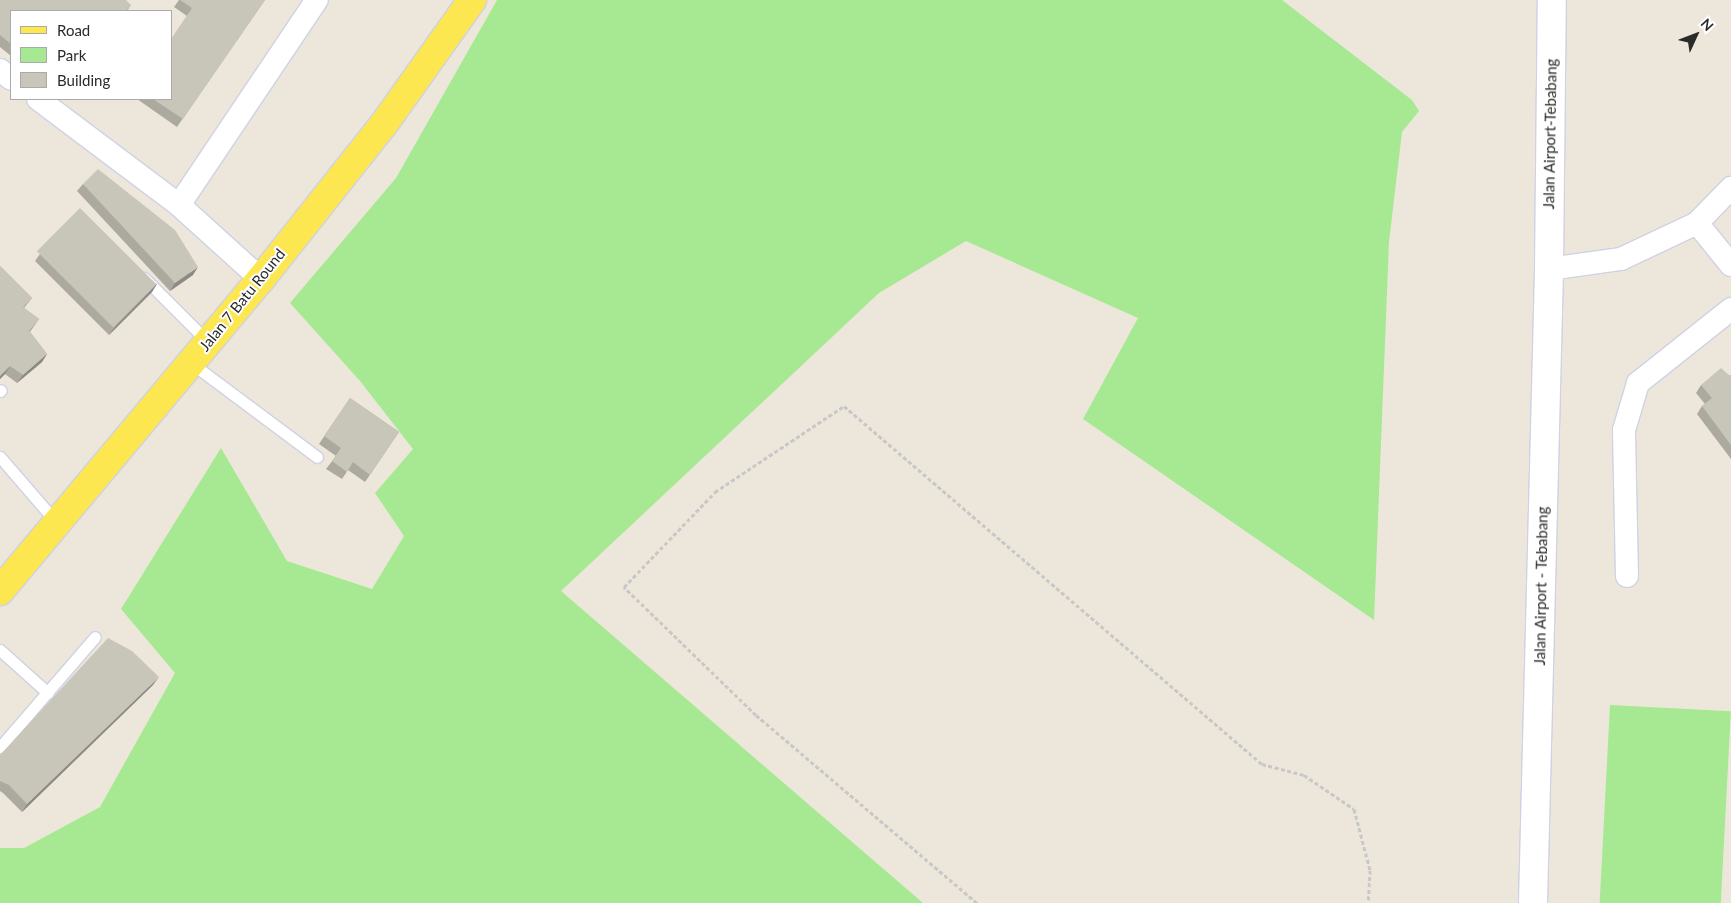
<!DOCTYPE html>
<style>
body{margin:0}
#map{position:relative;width:1731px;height:903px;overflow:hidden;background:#ede7db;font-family:Lato,sans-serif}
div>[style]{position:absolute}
.green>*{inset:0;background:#a6e992;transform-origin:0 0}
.path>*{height:3px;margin-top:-1.5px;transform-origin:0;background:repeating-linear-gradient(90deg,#c8c8c8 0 4px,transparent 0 6.5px)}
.roads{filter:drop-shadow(1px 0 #d0d1e4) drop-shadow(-1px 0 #d0d1e4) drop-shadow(0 1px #d0d1e4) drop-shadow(0 -1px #d0d1e4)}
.lane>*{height:11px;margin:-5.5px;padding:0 5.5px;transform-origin:5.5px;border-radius:5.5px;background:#fff}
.street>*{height:22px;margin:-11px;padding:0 11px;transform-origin:11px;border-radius:11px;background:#fff}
.secondary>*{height:28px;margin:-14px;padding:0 14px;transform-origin:14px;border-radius:14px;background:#fff}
.primary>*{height:28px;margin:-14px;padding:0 14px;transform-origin:14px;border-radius:14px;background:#fce751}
.wall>*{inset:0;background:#aca99f}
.shaded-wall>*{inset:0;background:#8c8a82}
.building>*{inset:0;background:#c8c5b9;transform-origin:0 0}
span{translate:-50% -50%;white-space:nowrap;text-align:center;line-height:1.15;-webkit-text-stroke:4px #fff;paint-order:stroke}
.street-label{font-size:15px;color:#2a2a2a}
.legend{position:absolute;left:10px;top:10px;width:162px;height:90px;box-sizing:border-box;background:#fff;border:1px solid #aaa;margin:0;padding:6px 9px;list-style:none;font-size:15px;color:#2a2a2a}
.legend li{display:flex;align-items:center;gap:10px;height:25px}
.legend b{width:25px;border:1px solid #aaa}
.north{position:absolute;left:1671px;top:10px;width:50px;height:50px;-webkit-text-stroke:4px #fff;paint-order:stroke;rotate:47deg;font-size:14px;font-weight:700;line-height:20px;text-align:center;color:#2a2a2a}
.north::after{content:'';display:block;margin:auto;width:18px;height:22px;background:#2a2a2a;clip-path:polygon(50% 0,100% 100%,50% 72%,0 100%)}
</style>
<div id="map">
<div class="green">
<i style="clip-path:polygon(497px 0,1282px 0,1412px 100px,1419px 111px,1402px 132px,1389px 242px,1374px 620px,1083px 419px,1138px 318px,966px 241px,879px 293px,561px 591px,923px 903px,0 903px,0 848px,24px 848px,100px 807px,175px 673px,121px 609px,221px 448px,287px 561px,372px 589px,404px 536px,375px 493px,413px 449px,360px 381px,290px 303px,396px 178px)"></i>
<i style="left:1610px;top:705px;width:121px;height:198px;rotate:3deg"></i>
</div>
<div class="path">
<i style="left:977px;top:903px;width:290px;rotate:-139.6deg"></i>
<i style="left:756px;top:715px;width:184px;rotate:-135.9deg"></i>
<i style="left:624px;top:587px;width:132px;rotate:-46.2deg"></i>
<i style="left:715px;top:492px;width:155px;rotate:-33.7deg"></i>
<i style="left:844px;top:406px;width:550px;rotate:40.58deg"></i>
<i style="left:1262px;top:764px;width:43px;rotate:14.7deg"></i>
<i style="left:1304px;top:775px;width:60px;rotate:34.2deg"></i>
<i style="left:1354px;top:809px;width:63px;rotate:75.3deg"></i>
<i style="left:1370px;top:870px;width:33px;rotate:93deg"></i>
</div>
<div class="roads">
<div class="lane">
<i style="left:144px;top:278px;width:91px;rotate:45deg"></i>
<i style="left:191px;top:363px;width:157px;rotate:36.7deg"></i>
<i style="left:0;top:391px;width:1px;rotate:-45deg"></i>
<i style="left:0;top:457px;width:87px;rotate:49.2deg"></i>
<i style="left:0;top:650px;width:64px;rotate:41.9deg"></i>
<i style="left:0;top:747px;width:145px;rotate:-49.2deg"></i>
</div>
<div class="street">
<i style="left:0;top:70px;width:14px;rotate:39deg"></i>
<i style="left:38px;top:99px;width:176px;rotate:36.9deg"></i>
<i style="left:179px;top:205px;width:110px;rotate:42.1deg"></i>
<i style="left:179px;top:205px;width:247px;rotate:-56.1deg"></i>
<i style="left:1697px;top:223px;width:54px;rotate:51deg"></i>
<i style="left:1549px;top:269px;width:73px;rotate:-7.9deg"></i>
<i style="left:1621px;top:259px;width:84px;rotate:-25.3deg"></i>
<i style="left:1697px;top:223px;width:49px;rotate:-45.8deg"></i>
<i style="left:1627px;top:576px;width:146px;rotate:-91.2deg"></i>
<i style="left:1624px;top:430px;width:49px;rotate:-73.4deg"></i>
<i style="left:1638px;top:383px;width:119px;rotate:-38.5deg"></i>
</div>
<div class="secondary">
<i style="left:1533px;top:903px;width:634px;rotate:-88.55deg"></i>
<i style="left:1549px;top:269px;width:269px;rotate:-89.4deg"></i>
</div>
<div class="primary">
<i style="left:0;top:591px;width:407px;rotate:-50.1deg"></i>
<i style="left:261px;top:279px;width:198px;rotate:-51.6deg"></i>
<i style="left:384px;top:124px;width:152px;rotate:-54.6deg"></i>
</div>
</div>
<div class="wall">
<i style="clip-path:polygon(0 0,131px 5px,127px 11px,11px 11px,11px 56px,0 47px)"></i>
<i style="clip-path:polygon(179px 0,265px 0,177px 127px,137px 99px,171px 99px,187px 16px,174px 7px)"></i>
<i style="clip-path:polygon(83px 184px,193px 275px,170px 291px,77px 191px)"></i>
<i style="clip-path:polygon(40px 254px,157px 284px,152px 292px,109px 335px,35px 261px)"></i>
<i style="clip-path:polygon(0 266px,32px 298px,24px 308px,39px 319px,30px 332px,47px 354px,42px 362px,17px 383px,5px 374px,0 379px)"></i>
<i style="clip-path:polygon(1731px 375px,1731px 459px,1697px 414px,1702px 406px,1705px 404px,1696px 393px,1701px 385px)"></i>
<i style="clip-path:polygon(350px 398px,399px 432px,365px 482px,348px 470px,342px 479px,326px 469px,336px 456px,319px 444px)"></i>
<i style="clip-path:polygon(153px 685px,22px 812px,3px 793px,0 791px,0 755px)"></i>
</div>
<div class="shaded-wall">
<i style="clip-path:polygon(198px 267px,193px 275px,170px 291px,175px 283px)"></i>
<i style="clip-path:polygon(157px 284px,152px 292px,109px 335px,114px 328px)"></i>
<i style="clip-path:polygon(47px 354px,42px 362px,17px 383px,23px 375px)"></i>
<i style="clip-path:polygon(10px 366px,5px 374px,0 379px,0 376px)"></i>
<i style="clip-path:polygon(159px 677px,153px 685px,22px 812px,27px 804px)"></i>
</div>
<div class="building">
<i style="clip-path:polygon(0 0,126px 0,131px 5px,126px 11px,11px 11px,11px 44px,0 35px)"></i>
<i style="clip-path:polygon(180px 0,265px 0,183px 119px,153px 99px,171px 99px,171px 39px,192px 8px)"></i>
<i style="clip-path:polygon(98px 169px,175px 230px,198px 267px,175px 283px,83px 184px)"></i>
<i style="left:80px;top:208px;width:108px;height:61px;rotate:45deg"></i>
<i style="clip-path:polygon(0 266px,32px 298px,23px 307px,39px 319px,29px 331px,47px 354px,23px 375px,10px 366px,0 376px)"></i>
<i style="clip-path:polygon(1721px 368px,1730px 376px,1731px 375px,1731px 445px,1702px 406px,1712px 398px,1701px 385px)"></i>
<i style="clip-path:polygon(350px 398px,399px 432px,370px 475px,353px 462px,347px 472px,332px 461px,341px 448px,324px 436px)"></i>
<i style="clip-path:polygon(108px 638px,132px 651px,159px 677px,27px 804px,9px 785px,0 781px,0 755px)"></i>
</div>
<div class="street-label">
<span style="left:1550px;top:134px;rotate:-89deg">Jalan Airport-Tebabang</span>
<span style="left:242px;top:300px;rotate:-51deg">Jalan 7 Batu Round</span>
<span style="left:1541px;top:586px;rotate:-89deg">Jalan Airport - Tebabang</span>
</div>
<ul class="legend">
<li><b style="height:6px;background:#fce751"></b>Road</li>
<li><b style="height:14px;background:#a6e992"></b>Park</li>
<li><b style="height:14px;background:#c8c5b9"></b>Building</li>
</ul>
<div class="north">N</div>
</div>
